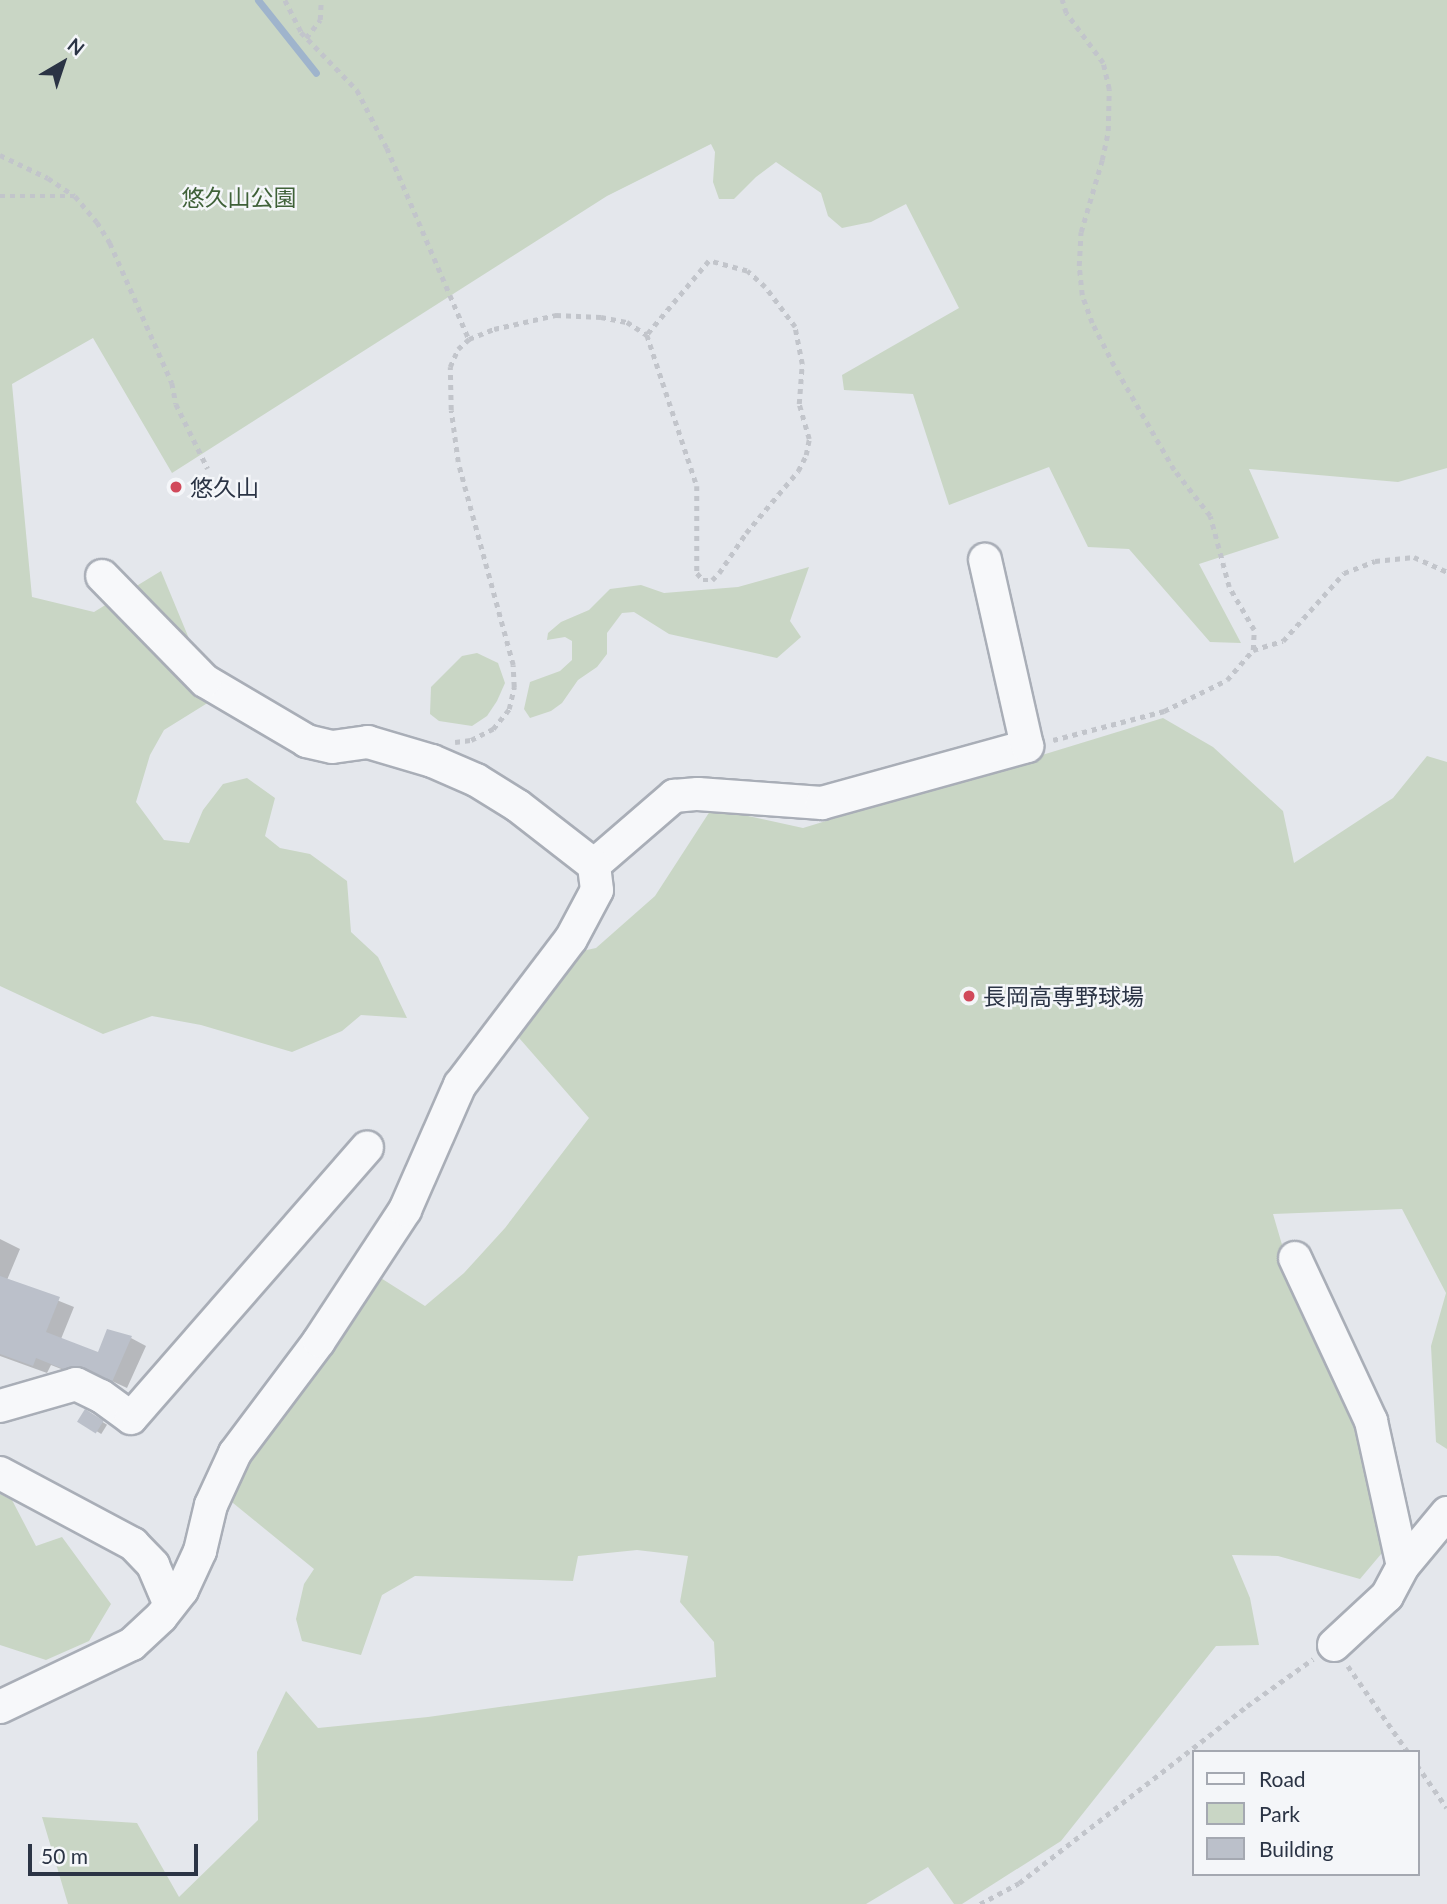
<!DOCTYPE html>
<meta charset="utf-8">
<style>
body{margin:0}
#map{position:relative;width:1447px;height:1904px;overflow:hidden;background:#e4e7ec;font-family:Lato,"Noto Sans JP",sans-serif}
div>[style]{position:absolute}
.green>*{inset:0;background:#c9d6c5}
.shadow>*{inset:0;background:#0003;transform-origin:0 0}
.stream>*{height:7px;margin:-3.5px;padding:0 3.5px;transform-origin:3.5px;border-radius:3.5px;background:#9fb4cc}
.building>*{inset:0;background:#bbc0ca;transform-origin:0 0}
.path>*{height:4.5px;margin-top:-2.25px;transform-origin:0;background:repeating-linear-gradient(90deg,#c2c5cb 0 5px,transparent 0 10px)}
.roads{filter:drop-shadow(2px 0 #a9aeb7) drop-shadow(-2px 0 #a9aeb7) drop-shadow(0 2px #a9aeb7) drop-shadow(0 -2px #a9aeb7)}
.minor>*{height:32px;margin:-16px;padding:0 16px;transform-origin:16px;border-radius:16px;background:#f7f8fa}
.dots>*{width:19px;height:19px;translate:-50% -50%;box-sizing:border-box;border:4px solid #f4f6f9;border-radius:50%}
span{translate:-50% -50%;white-space:nowrap;text-align:center;line-height:1.15;-webkit-text-stroke:5px #f4f6f9;paint-order:stroke}
.park-label{font-size:23px;color:#3f6138}
.poi-label{font-size:23px;color:#2b3445}
.left{translate:0 -50%;text-align:left}
.legend{position:absolute;left:1192px;top:1750px;width:228px;height:126px;box-sizing:border-box;background:#f4f6f9;border:2px solid #a4a8b1;margin:0;padding:9px 12px;list-style:none;font-size:21px;color:#2b3445}
.legend li{display:flex;align-items:center;gap:14px;height:35px}
.legend b{width:35px;border:2px solid #a4a8b1}
.north{position:absolute;left:28px;top:28px;width:70px;height:70px;-webkit-text-stroke:5px #f4f6f9;paint-order:stroke;rotate:39deg;font-size:19px;font-weight:700;line-height:28px;text-align:center;color:#2b3445}
.north::after{content:'';display:block;margin:auto;width:24px;height:32px;background:#2b3445;clip-path:polygon(50% 0,100% 100%,50% 72%,0 100%)}
.scale{position:absolute;left:28px;top:1844px;width:170px;height:32px;box-sizing:border-box;border:4px solid #2b3445;border-top:0;padding-left:9px;font-size:21px;line-height:24px;white-space:nowrap;color:#2b3445;-webkit-text-stroke:5px #f4f6f9;paint-order:stroke}
</style>
<div id="map">
<div class="green">
<i style="clip-path:polygon(0 0,1447px 0,1447px 468px,1398px 482px,1249px 469px,1279px 538px,1199px 564px,1241px 643px,1210px 642px,1129px 549px,1088px 547px,1049px 467px,949px 505px,913px 394px,844px 390px,842px 375px,959px 308px,906px 204px,871px 222px,842px 228px,828px 216px,821px 193px,776px 162px,756px 177px,734px 199px,719px 199px,713px 182px,715px 152px,711px 144px,607px 196px,172px 473px,93px 338px,12px 384px,32px 597px,94px 612px,161px 571px,214px 699px,164px 730px,150px 755px,136px 802px,164px 840px,189px 843px,203px 810px,223px 784px,247px 778px,275px 798px,265px 836px,280px 848px,310px 854px,347px 881px,351px 932px,378px 957px,407px 1018px,361px 1015px,342px 1031px,292px 1052px,201px 1025px,152px 1016px,103px 1034px,0 986px)"></i>
<i style="clip-path:polygon(809px 567px,790px 621px,801px 637px,777px 658px,669px 634px,634px 612px,622px 613px,607px 633px,607px 654px,597px 667px,578px 680px,562px 703px,551px 711px,530px 718px,524px 709px,530px 682px,560px 671px,572px 660px,572px 641px,565px 637px,547px 640px,548px 633px,561px 622px,589px 610px,610px 589px,641px 585px,664px 593px,738px 587px)"></i>
<i style="clip-path:polygon(477px 653px,498px 663px,505px 683px,497px 701px,487px 716px,472px 726px,439px 721px,430px 714px,431px 687px,462px 656px)"></i>
<i style="clip-path:polygon(1163px 718px,1213px 747px,1283px 811px,1294px 863px,1393px 798px,1427px 756px,1447px 762px,1447px 1449px,1436px 1442px,1431px 1346px,1446px 1293px,1402px 1209px,1273px 1214px,1295px 1289px,1346px 1399px,1387px 1547px,1360px 1579px,1278px 1556px,1232px 1555px,1250px 1598px,1259px 1645px,1216px 1646px,1061px 1841px,962px 1904px,954px 1904px,928px 1867px,866px 1904px,68px 1904px,42px 1817px,137px 1823px,179px 1897px,258px 1820px,257px 1752px,286px 1691px,318px 1728px,428px 1717px,716px 1677px,714px 1642px,680px 1602px,688px 1556px,637px 1550px,578px 1556px,573px 1581px,415px 1576px,382px 1595px,361px 1655px,302px 1641px,296px 1619px,304px 1584px,314px 1569px,222px 1494px,376px 1275px,425px 1306px,464px 1273px,505px 1228px,589px 1118px,513px 1031px,573px 953px,596px 948px,655px 896px,712px 808px,803px 828px)"></i>
<i style="clip-path:polygon(0 1494px,12px 1500px,36px 1546px,62px 1537px,111px 1604px,89px 1641px,46px 1660px,0 1645px)"></i>
</div>
<div class="shadow">
<i style="clip-path:polygon(0 1239px,20px 1249px,7px 1280px,74px 1307px,61px 1339px,100px 1354px,131px 1338px,146px 1346px,127px 1388px,99px 1375px,79px 1376px,51px 1365px,47px 1373px,0 1356px)"></i>
<i style="left:85px;top:1411px;width:26px;height:11px;rotate:32deg"></i>
</div>
<div class="stream">
<i style="left:258px;top:0;width:93px;rotate:51.5deg"></i>
</div>
<div class="building">
<i style="clip-path:polygon(0 1276px,60px 1297px,46px 1332px,98px 1352px,107px 1329px,132px 1336px,112px 1382px,83px 1367px,63px 1369px,36px 1358px,33px 1366px,0 1354px)"></i>
<i style="left:85px;top:1409px;width:22px;height:15px;rotate:32deg"></i>
</div>
<div class="path">
<i style="left:285px;top:0;width:36px;rotate:63deg"></i>
<i style="left:301px;top:32px;width:81px;rotate:46deg"></i>
<i style="left:357px;top:90px;width:65px;rotate:62.7deg"></i>
<i style="left:387px;top:148px;width:208px;rotate:66.8deg"></i>
<i style="left:306px;top:38px;width:23px;rotate:-52deg"></i>
<i style="left:320px;top:20px;width:20px;rotate:-87deg"></i>
<i style="left:0;top:155px;width:53px;rotate:25.6deg"></i>
<i style="left:48px;top:178px;width:32px;rotate:34deg"></i>
<i style="left:75px;top:196px;width:34px;rotate:50deg"></i>
<i style="left:97px;top:222px;width:25px;rotate:58deg"></i>
<i style="left:110px;top:243px;width:153px;rotate:66.1deg"></i>
<i style="left:172px;top:383px;width:21px;rotate:79deg"></i>
<i style="left:176px;top:404px;width:72px;rotate:63.8deg"></i>
<i style="left:0;top:196px;width:74px"></i>
<i style="left:1253px;top:650px;width:31px;rotate:-17deg"></i>
<i style="left:1283px;top:641px;width:91px;rotate:-48.1deg"></i>
<i style="left:1344px;top:573px;width:33px;rotate:-21deg"></i>
<i style="left:1375px;top:561px;width:39px;rotate:-6deg"></i>
<i style="left:1414px;top:557px;width:36px;rotate:24deg"></i>
<i style="left:1053px;top:740px;width:115px;rotate:-14.6deg"></i>
<i style="left:1164px;top:711px;width:70px;rotate:-26.2deg"></i>
<i style="left:1227px;top:680px;width:40px;rotate:-49deg"></i>
<i style="left:1253px;top:650px;width:20px;rotate:-87deg"></i>
<i style="left:1254px;top:630px;width:50px;rotate:-120.2deg"></i>
<i style="left:1229px;top:587px;width:73px;rotate:-105deg"></i>
<i style="left:1210px;top:516px;width:58px;rotate:-128deg"></i>
<i style="left:1174px;top:470px;width:120px;rotate:-120deg"></i>
<i style="left:1114px;top:366px;width:48px;rotate:-117.1deg"></i>
<i style="left:1092px;top:323px;width:30px;rotate:-110deg"></i>
<i style="left:1082px;top:295px;width:29px;rotate:-96deg"></i>
<i style="left:1079px;top:266px;width:34px;rotate:-87deg"></i>
<i style="left:1081px;top:232px;width:75px;rotate:-73.7deg"></i>
<i style="left:1102px;top:160px;width:30px;rotate:-78deg"></i>
<i style="left:1108px;top:131px;width:42px;rotate:-88.6deg"></i>
<i style="left:1109px;top:89px;width:27px;rotate:-103deg"></i>
<i style="left:1103px;top:63px;width:62px;rotate:-126.5deg"></i>
<i style="left:1066px;top:13px;width:14px;rotate:-107deg"></i>
<i style="left:455px;top:742px;width:16px;rotate:-7deg"></i>
<i style="left:471px;top:740px;width:25px;rotate:-27deg"></i>
<i style="left:493px;top:729px;width:26px;rotate:-51deg"></i>
<i style="left:509px;top:709px;width:23px;rotate:-77deg"></i>
<i style="left:514px;top:687px;width:22px;rotate:-93deg"></i>
<i style="left:513px;top:665px;width:210px;rotate:-105.2deg"></i>
<i style="left:458px;top:462px;width:52px;rotate:-97.7deg"></i>
<i style="left:451px;top:410px;width:43px;rotate:-91.3deg"></i>
<i style="left:450px;top:367px;width:20px;rotate:-66deg"></i>
<i style="left:458px;top:349px;width:15px;rotate:-42deg"></i>
<i style="left:469px;top:339px;width:27px;rotate:-22deg"></i>
<i style="left:494px;top:329px;width:64px;rotate:-12.7deg"></i>
<i style="left:556px;top:315px;width:45px;rotate:2.5deg"></i>
<i style="left:601px;top:317px;width:26px;rotate:11deg"></i>
<i style="left:627px;top:322px;width:24px;rotate:33deg"></i>
<i style="left:647px;top:335px;width:159px;rotate:71.7deg"></i>
<i style="left:697px;top:486px;width:87px;rotate:90deg"></i>
<i style="left:697px;top:573px;width:9px;rotate:49deg"></i>
<i style="left:703px;top:580px;width:9px"></i>
<i style="left:712px;top:580px;width:10px;rotate:-45deg"></i>
<i style="left:719px;top:573px;width:48px;rotate:-56deg"></i>
<i style="left:746px;top:533px;width:81px;rotate:-50deg"></i>
<i style="left:798px;top:471px;width:18px;rotate:-63deg"></i>
<i style="left:806px;top:455px;width:16px;rotate:-79deg"></i>
<i style="left:809px;top:439px;width:36px;rotate:-106deg"></i>
<i style="left:799px;top:404px;width:40px;rotate:-85.7deg"></i>
<i style="left:802px;top:364px;width:38px;rotate:-101deg"></i>
<i style="left:795px;top:327px;width:50px;rotate:-126.9deg"></i>
<i style="left:765px;top:287px;width:24px;rotate:-138deg"></i>
<i style="left:747px;top:271px;width:39px;rotate:-165deg"></i>
<i style="left:709px;top:261px;width:97px;rotate:130deg"></i>
<i style="left:1348px;top:1666px;width:105px;rotate:55.1deg"></i>
<i style="left:1417px;top:1765px;width:52px;rotate:55.1deg"></i>
<i style="left:980px;top:1904px;width:44px;rotate:-28.3deg"></i>
<i style="left:1019px;top:1883px;width:289px;rotate:-37.8deg"></i>
<i style="left:1247px;top:1706px;width:81px;rotate:-35.5deg"></i>
</div>
<div class="roads">
<div class="minor">
<i style="left:594px;top:865px;width:106px;rotate:-40.8deg"></i>
<i style="left:674px;top:796px;width:24px;rotate:-5deg"></i>
<i style="left:698px;top:794px;width:124px;rotate:4.2deg"></i>
<i style="left:822px;top:803px;width:213px;rotate:-15.5deg"></i>
<i style="left:1027px;top:746px;width:191px;rotate:-102.7deg"></i>
<i style="left:1295px;top:1258px;width:180px;rotate:65deg"></i>
<i style="left:1371px;top:1421px;width:148px;rotate:77.6deg"></i>
<i style="left:0;top:1406px;width:79px;rotate:-16.1deg"></i>
<i style="left:76px;top:1384px;width:28px;rotate:26deg"></i>
<i style="left:101px;top:1396px;width:37px;rotate:36deg"></i>
<i style="left:131px;top:1418px;width:359px;rotate:-48.9deg"></i>
<i style="left:0;top:1473px;width:151px;rotate:28.1deg"></i>
<i style="left:133px;top:1544px;width:29px;rotate:46deg"></i>
<i style="left:153px;top:1565px;width:43px;rotate:67deg"></i>
<i style="left:1334px;top:1645px;width:72px;rotate:-42.8deg"></i>
<i style="left:1387px;top:1596px;width:34px;rotate:-62deg"></i>
<i style="left:1403px;top:1566px;width:69px;rotate:-50.3deg"></i>
<i style="left:0;top:1707px;width:146px;rotate:-25.5deg"></i>
<i style="left:132px;top:1644px;width:40px;rotate:-43deg"></i>
<i style="left:161px;top:1617px;width:34px;rotate:-52deg"></i>
<i style="left:182px;top:1590px;width:43px;rotate:-65.2deg"></i>
<i style="left:200px;top:1551px;width:47px;rotate:-76.6deg"></i>
<i style="left:211px;top:1505px;width:57px;rotate:-65.2deg"></i>
<i style="left:235px;top:1453px;width:140px;rotate:-53.1deg"></i>
<i style="left:319px;top:1341px;width:157px;rotate:-56.7deg"></i>
<i style="left:405px;top:1210px;width:137px;rotate:-66.3deg"></i>
<i style="left:460px;top:1085px;width:183px;rotate:-52.8deg"></i>
<i style="left:571px;top:939px;width:55px;rotate:-62deg"></i>
<i style="left:597px;top:890px;width:25px;rotate:-97deg"></i>
<i style="left:594px;top:865px;width:96px;rotate:-142.2deg"></i>
<i style="left:518px;top:806px;width:49px;rotate:-148.2deg"></i>
<i style="left:476px;top:780px;width:48px;rotate:-156.6deg"></i>
<i style="left:432px;top:761px;width:67px;rotate:-163.5deg"></i>
<i style="left:368px;top:742px;width:36px;rotate:172deg"></i>
<i style="left:332px;top:747px;width:26px;rotate:-167deg"></i>
<i style="left:307px;top:741px;width:118px;rotate:-149.5deg"></i>
<i style="left:205px;top:681px;width:147px;rotate:-134.4deg"></i>
</div>
</div>
<div class="dots">
<i style="left:176px;top:487px;background:#d1495b"></i>
<i style="left:969px;top:996px;background:#d1495b"></i>
</div>
<div class="park-label">
<span style="left:239px;top:197px">悠久山公園</span>
</div>
<div class="poi-label">
<span class="left" style="left:190px;top:487px">悠久山</span>
<span class="left" style="left:983px;top:996px">長岡高専野球場</span>
</div>
<ul class="legend">
<li><b style="height:9px;background:#f7f8fa"></b>Road</li>
<li><b style="height:19px;background:#c9d6c5"></b>Park</li>
<li><b style="height:19px;background:#bbc0ca"></b>Building</li>
</ul>
<div class="north">N</div>
<div class="scale">50 m</div>
</div>
